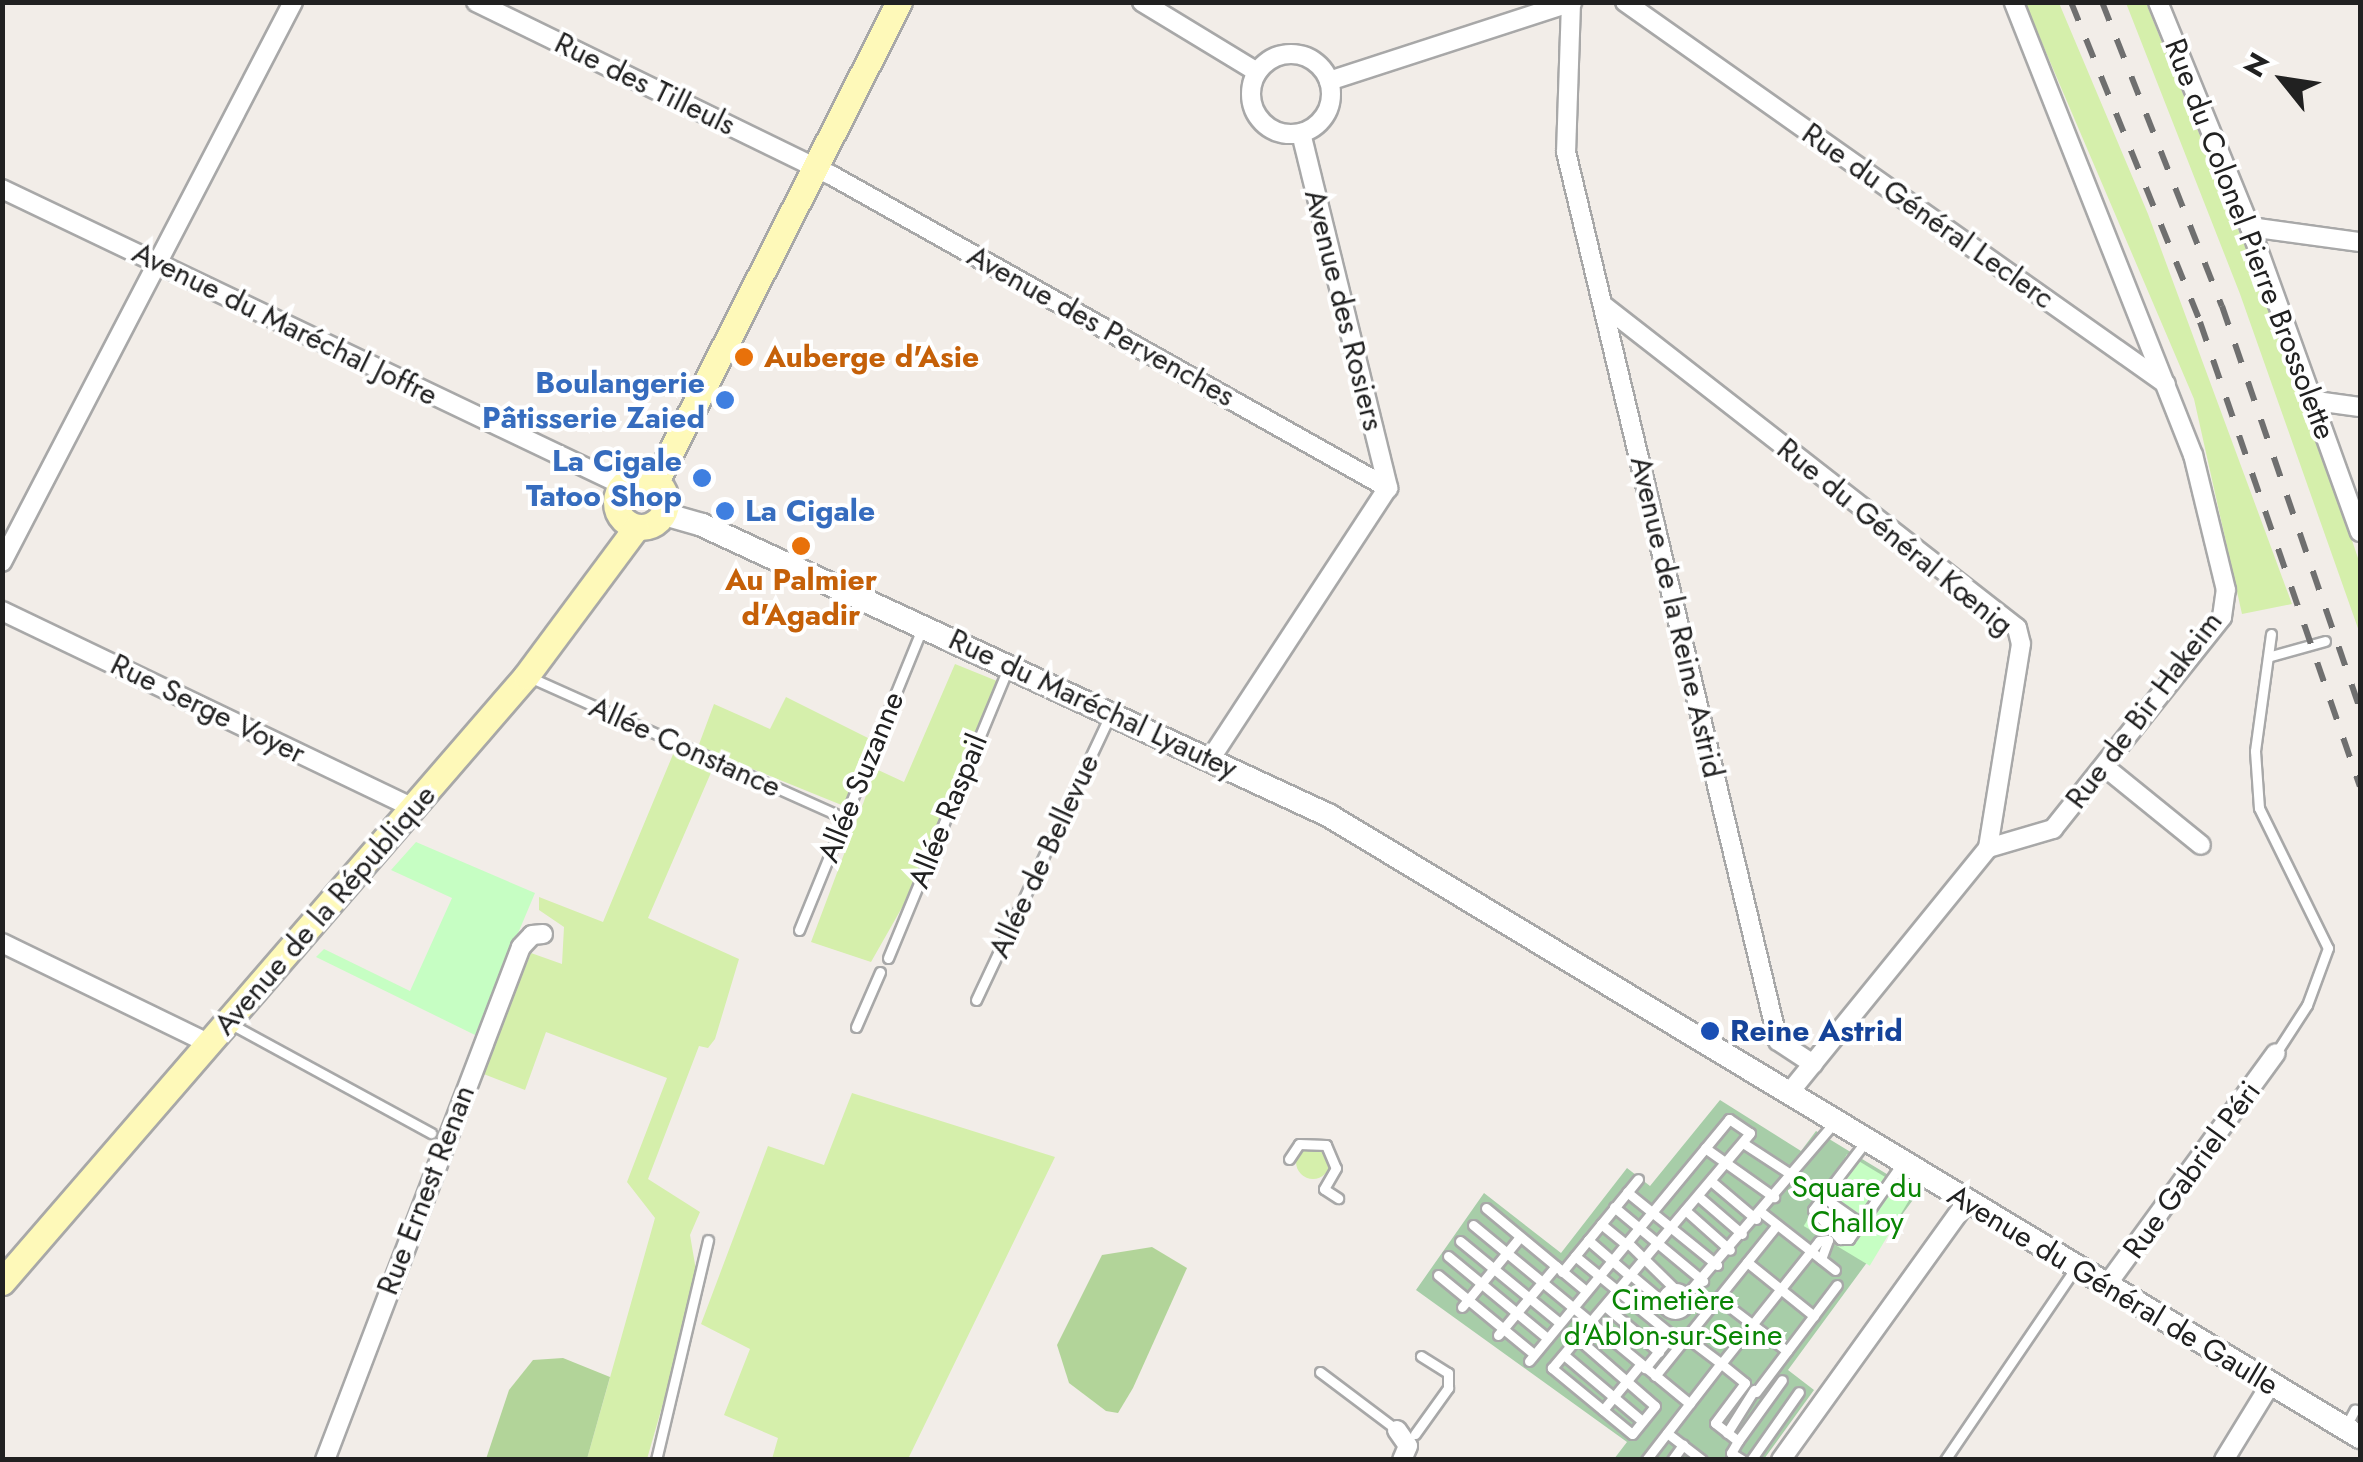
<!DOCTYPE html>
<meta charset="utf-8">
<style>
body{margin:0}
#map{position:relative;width:2363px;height:1462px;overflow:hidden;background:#f2ede8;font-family:Jost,sans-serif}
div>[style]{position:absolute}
.grass>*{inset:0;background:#d5efab}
.round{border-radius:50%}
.forest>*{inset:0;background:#b2d499}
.cemetery>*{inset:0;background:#a7cda8}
.park>*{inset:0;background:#c6fec3;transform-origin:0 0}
.roads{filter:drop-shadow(2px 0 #a8a8a8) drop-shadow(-2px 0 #a8a8a8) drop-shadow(0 2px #a8a8a8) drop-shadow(0 -2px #a8a8a8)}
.service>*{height:9px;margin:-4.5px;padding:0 4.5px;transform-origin:4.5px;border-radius:4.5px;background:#fff}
.service>.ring{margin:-4.5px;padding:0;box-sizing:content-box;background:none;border:9px solid #fff;border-radius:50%}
.minor>*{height:18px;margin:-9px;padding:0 9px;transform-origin:9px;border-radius:9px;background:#fff}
.minor>.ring{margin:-9px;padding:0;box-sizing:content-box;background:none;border:18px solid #fff;border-radius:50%}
.tertiary>*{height:22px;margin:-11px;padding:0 11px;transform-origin:11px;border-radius:11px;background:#fff}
.secondary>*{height:25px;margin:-12.5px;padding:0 12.5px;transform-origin:12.5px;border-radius:12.5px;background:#fef9b9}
.secondary>.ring{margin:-12.5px;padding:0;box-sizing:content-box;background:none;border:25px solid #fef9b9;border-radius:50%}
.rail>*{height:6px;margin-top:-3px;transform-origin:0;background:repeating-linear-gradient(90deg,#6f6f6f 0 20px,transparent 0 40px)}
.dots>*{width:28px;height:28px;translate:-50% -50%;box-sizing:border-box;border:5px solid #fff;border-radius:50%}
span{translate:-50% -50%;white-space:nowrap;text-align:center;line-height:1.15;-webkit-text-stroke:8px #fff;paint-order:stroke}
.street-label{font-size:30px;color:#212121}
.food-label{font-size:30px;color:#c56008;font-weight:700}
.left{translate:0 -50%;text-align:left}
.shop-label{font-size:30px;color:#366cbe;font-weight:700}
.right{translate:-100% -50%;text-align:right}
.transit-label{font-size:30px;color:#164399;font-weight:700}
.park-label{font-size:30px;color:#0a8604}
.frame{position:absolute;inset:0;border:5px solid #212121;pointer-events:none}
.north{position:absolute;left:2233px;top:30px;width:100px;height:100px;-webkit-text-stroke:8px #fff;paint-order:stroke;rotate:300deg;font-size:28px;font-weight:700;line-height:40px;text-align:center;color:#212121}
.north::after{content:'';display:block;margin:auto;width:35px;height:45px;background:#212121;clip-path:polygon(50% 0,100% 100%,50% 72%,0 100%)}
</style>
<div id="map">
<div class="grass">
<i style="clip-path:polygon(2025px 3px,2059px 3px,2148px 214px,2292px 604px,2242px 614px,2194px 399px)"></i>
<i style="clip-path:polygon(2126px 3px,2146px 3px,2290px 357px,2360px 564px,2360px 634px,2240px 294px)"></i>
<i style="clip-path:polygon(955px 664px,997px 681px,904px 904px,871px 962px,811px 942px,876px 769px,904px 782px)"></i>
<i style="clip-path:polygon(786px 697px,872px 740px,844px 806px,698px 747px,714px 704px,770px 729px)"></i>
<i style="clip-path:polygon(674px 752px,713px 768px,648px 918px,739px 959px,715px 1039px,708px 1048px,699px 1046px,648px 1179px,700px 1212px,690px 1235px,698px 1282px,647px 1459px,587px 1459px,655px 1218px,627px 1182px,667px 1078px,546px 1032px,525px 1090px,481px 1073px,531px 953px,562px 964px,564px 927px,539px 910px,539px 897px,603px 922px)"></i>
<i style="clip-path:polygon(852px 1093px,1055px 1157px,908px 1459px,772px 1459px,778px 1438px,724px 1415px,750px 1349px,701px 1324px,768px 1146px,824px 1165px)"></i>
<i class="round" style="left:1296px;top:1145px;width:34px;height:34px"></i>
</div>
<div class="forest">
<i style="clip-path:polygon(1152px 1247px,1187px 1268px,1133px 1388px,1118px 1413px,1106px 1411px,1069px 1383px,1057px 1345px,1102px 1255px)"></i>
<i style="clip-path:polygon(563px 1358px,610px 1377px,587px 1459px,486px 1459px,509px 1390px,533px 1360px)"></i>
</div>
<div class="cemetery">
<i style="clip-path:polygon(1720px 1100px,1801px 1151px,1816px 1131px,1918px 1193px,1788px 1370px,1814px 1390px,1764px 1459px,1614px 1459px,1627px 1442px,1416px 1290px,1484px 1193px,1561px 1253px,1627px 1168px,1650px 1186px)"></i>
</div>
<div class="park">
<i style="clip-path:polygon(416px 842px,535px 893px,475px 1035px,316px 957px,324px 949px,410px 991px,452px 898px,391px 870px)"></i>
<i style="left:1847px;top:1154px;width:77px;height:84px;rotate:31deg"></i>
</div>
<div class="roads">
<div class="service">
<i style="left:2271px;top:634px;width:118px;rotate:97.8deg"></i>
<i style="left:2255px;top:751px;width:57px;rotate:86deg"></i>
<i style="left:2259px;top:808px;width:156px;rotate:63.8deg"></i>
<i style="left:2328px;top:948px;width:61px;rotate:110.2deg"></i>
<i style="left:2307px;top:1005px;width:57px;rotate:122.9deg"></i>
<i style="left:2271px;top:656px;width:56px;rotate:-15.5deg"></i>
<i style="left:527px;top:676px;width:347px;rotate:24.1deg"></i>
<i style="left:799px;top:930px;width:326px;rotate:-67.8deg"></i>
<i style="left:888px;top:958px;width:314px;rotate:-67.5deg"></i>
<i style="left:976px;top:1000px;width:315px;rotate:-64.8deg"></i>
<i style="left:231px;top:1024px;width:228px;rotate:28.6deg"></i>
<i style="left:856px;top:1027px;width:60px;rotate:-66.4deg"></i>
<i style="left:1866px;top:1141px;width:87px;rotate:127.5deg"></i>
<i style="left:1813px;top:1210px;width:40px;rotate:47deg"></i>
<i style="left:1840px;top:1239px;width:9px"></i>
<i style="left:1849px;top:1239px;width:90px;rotate:-54.9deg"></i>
<i style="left:1743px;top:1143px;width:59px;rotate:33.1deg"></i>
<i style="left:1705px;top:1148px;width:85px;rotate:35.4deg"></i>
<i style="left:1289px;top:1159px;width:18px;rotate:-56deg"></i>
<i style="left:1299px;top:1144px;width:27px;rotate:2deg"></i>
<i style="left:1326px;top:1145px;width:25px;rotate:67deg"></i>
<i style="left:1336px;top:1168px;width:24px;rotate:120deg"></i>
<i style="left:1324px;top:1189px;width:17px;rotate:33deg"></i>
<i style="left:1711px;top:1181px;width:59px;rotate:40.2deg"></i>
<i style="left:1627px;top:1192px;width:116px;rotate:39deg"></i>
<i style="left:1698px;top:1196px;width:58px;rotate:40.8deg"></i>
<i style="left:1823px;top:1197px;width:45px;rotate:35.1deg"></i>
<i style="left:1614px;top:1207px;width:116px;rotate:39.7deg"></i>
<i style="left:1486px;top:1208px;width:130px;rotate:39.7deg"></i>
<i style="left:1685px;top:1210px;width:60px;rotate:41.6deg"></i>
<i style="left:1761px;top:1212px;width:94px;rotate:38.1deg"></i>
<i style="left:1601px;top:1224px;width:32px;rotate:39deg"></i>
<i style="left:1473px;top:1225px;width:281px;rotate:39.5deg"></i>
<i style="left:1588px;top:1240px;width:55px;rotate:40.6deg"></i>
<i style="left:1460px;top:1241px;width:129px;rotate:39.4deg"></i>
<i style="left:1627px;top:1242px;width:66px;rotate:44.4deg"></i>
<i style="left:1448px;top:1256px;width:129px;rotate:39.6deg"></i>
<i style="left:1575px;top:1256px;width:125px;rotate:39.2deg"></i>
<i style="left:1672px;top:1335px;width:43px;rotate:129.3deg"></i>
<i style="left:1747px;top:1262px;width:86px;rotate:38.9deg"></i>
<i style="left:1562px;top:1272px;width:120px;rotate:-50.7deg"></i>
<i style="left:1438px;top:1275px;width:124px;rotate:39.5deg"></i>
<i style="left:1631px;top:1275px;width:39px;rotate:40deg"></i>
<i class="ring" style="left:1662px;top:1288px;width:17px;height:17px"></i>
<i style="left:1686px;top:1295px;width:225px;rotate:-49.3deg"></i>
<i style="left:1718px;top:1298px;width:87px;rotate:37.5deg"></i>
<i style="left:1605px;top:1306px;width:71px;rotate:40.4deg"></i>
<i style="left:1462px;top:1307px;width:91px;rotate:-50.4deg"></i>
<i style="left:1498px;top:1335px;width:90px;rotate:-50deg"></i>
<i style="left:1686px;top:1337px;width:40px;rotate:37deg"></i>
<i style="left:1577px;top:1338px;width:103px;rotate:41.1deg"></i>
<i style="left:1655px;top:1406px;width:36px;rotate:129deg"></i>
<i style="left:1632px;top:1434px;width:104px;rotate:-140.5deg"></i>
<i style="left:1552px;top:1368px;width:39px;rotate:-50deg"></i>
<i style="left:1564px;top:1355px;width:102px;rotate:40.2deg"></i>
<i style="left:1724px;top:1360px;width:152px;rotate:-51.4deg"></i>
<i style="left:1819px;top:1241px;width:9px;rotate:-6deg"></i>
<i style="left:1828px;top:1240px;width:20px;rotate:110deg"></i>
<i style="left:1529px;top:1361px;width:314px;rotate:-50.4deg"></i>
<i style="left:1729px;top:1119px;width:25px;rotate:34deg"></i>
<i style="left:1750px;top:1133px;width:268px;rotate:130.2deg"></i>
<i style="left:1724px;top:1366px;width:27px;rotate:39deg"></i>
<i style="left:1745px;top:1383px;width:50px;rotate:126.9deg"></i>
<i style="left:1715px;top:1423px;width:29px;rotate:38deg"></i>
<i style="left:1738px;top:1441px;width:14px;rotate:120deg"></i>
<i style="left:1731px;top:1453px;width:13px;rotate:32deg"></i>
<i style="left:1320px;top:1372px;width:96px;rotate:37deg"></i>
<i style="left:1655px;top:1376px;width:194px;rotate:-51.1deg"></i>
<i style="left:1756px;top:1392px;width:134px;rotate:-52.9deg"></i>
<i style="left:1603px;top:1410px;width:58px;rotate:-50.6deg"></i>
<i style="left:2345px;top:1428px;width:21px;rotate:-62deg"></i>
<i style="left:1667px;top:1433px;width:44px;rotate:37.6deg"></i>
<i style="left:1727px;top:1433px;width:51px;rotate:-57.9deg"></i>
<i style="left:1415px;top:1434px;width:57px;rotate:-54.3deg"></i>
<i style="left:1448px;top:1388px;width:15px;rotate:-90deg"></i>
<i style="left:1448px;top:1373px;width:32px;rotate:-148deg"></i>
<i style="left:1738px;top:1441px;width:75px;rotate:-54.2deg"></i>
<i style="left:656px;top:1460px;width:226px;rotate:-76.7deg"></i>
<i style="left:1646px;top:1460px;width:118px;rotate:-52.3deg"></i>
<i style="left:1672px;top:1460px;width:19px;rotate:-54deg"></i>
<i style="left:1751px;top:1460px;width:83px;rotate:-54.8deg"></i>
<i style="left:1945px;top:1460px;width:233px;rotate:-55.8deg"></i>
</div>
<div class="minor">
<i style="left:476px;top:2px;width:395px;rotate:26deg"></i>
<i style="left:831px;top:175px;width:639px;rotate:29.33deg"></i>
<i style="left:1142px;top:2px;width:135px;rotate:31.3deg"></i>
<i style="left:1625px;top:2px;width:662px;rotate:35.23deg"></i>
<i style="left:2158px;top:2px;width:243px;rotate:67.8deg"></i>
<i style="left:2250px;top:227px;width:324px;rotate:70.2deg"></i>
<i style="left:1571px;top:3px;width:149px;rotate:91.9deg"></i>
<i style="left:1566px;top:152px;width:914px;rotate:76.59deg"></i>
<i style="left:1778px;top:1041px;width:42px;rotate:33.3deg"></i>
<i class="ring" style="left:1251px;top:54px;width:62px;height:62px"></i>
<i style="left:1329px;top:81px;width:256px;rotate:-18deg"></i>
<i style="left:1301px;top:133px;width:366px;rotate:76.2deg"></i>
<i style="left:2px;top:189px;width:687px;rotate:25.52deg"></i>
<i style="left:2250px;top:227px;width:111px;rotate:7.8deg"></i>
<i style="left:1603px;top:305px;width:525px;rotate:37.96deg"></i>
<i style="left:2017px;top:628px;width:16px;rotate:76deg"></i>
<i style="left:2021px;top:644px;width:207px;rotate:99.2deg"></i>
<i style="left:2316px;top:401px;width:44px;rotate:7.8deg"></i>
<i style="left:2px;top:562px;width:631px;rotate:-62.54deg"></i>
<i style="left:2px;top:611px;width:456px;rotate:25.6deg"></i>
<i style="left:1211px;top:758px;width:323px;rotate:-56.8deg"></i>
<i style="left:2106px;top:768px;width:122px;rotate:39deg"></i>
<i style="left:2px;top:943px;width:231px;rotate:25.9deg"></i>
<i style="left:1789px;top:1093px;width:316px;rotate:-50.9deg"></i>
<i style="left:1988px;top:848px;width:68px;rotate:-16.3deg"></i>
<i style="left:2053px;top:829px;width:271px;rotate:-51.4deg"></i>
<i style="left:2222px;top:617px;width:27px;rotate:-82deg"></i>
<i style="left:2226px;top:590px;width:139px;rotate:-103.7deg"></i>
<i style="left:2193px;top:455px;width:487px;rotate:-111.6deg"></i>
<i style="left:2106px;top:1286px;width:288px;rotate:-53.9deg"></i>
<i style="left:1397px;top:1430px;width:19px;rotate:55deg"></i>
<i style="left:1408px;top:1446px;width:15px;rotate:113deg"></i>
<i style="left:325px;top:1460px;width:549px;rotate:-69.09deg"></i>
<i style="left:521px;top:947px;width:16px;rotate:-47deg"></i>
<i style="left:532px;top:935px;width:11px;rotate:-5deg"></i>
<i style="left:1781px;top:1460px;width:319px;rotate:-54.3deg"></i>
<i style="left:2224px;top:1460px;width:88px;rotate:-58.5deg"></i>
</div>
<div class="tertiary">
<i style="left:664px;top:514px;width:40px;rotate:16deg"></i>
<i style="left:702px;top:525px;width:690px;rotate:24.86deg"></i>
<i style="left:1328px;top:815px;width:1205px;rotate:31.08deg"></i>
</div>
<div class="secondary">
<i class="ring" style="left:616px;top:477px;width:25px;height:25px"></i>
<i style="left:656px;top:481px;width:537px;rotate:-63.1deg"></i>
<i style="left:2px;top:1282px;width:801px;rotate:-49.15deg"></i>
<i style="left:526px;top:676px;width:184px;rotate:-53.4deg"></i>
</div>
</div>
<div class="rail">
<i style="left:2071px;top:2px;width:345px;rotate:68deg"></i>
<i style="left:2200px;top:322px;width:491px;rotate:71deg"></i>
<i style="left:2102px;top:2px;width:327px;rotate:68.5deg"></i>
<i style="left:2222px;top:306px;width:427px;rotate:71.1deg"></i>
</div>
<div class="dots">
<i style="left:744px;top:357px;background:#e8710a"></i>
<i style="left:725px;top:400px;background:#3f7fe0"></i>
<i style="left:702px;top:478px;background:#3f7fe0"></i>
<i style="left:725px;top:511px;background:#3f7fe0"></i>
<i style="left:801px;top:546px;background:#e8710a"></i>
<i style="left:1710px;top:1031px;background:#1a4fb4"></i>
</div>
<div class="street-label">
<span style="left:645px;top:84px;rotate:26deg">Rue des Tilleuls</span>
<span style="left:1928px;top:216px;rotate:35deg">Rue du Général Leclerc</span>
<span style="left:2250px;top:239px;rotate:69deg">Rue du Colonel Pierre Brossolette</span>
<span style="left:1344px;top:310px;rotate:76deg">Avenue des Rosiers</span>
<span style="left:285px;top:324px;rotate:26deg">Avenue du Maréchal Joffre</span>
<span style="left:1101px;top:326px;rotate:29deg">Avenue des Pervenches</span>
<span style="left:1895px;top:537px;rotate:39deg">Rue du Général Kœnig</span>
<span style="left:1677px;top:617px;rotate:77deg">Avenue de la Reine Astrid</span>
<span style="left:1093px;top:704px;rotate:25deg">Rue du Maréchal Lyautey</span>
<span style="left:208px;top:709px;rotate:26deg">Rue Serge Voyer</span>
<span style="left:2144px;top:710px;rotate:-53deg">Rue de Bir Hakeim</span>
<span style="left:685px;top:747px;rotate:24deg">Allée Constance</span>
<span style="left:861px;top:777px;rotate:-68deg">Allée Suzanne</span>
<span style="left:948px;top:811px;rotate:-68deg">Allée Raspail</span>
<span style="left:1044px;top:856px;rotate:-65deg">Allée de Bellevue</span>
<span style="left:325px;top:910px;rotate:-49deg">Avenue de la République</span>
<span style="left:2192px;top:1170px;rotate:-54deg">Rue Gabriel Péri</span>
<span style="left:426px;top:1190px;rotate:-69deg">Rue Ernest Renan</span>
<span style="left:2113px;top:1290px;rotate:31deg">Avenue du Général de Gaulle</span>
</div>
<div class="food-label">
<span class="left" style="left:764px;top:357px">Auberge d'Asie</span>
<span style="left:801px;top:597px">Au Palmier<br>d'Agadir</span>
</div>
<div class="shop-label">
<span class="right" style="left:705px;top:400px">Boulangerie<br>Pâtisserie Zaied</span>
<span class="right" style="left:682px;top:478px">La Cigale<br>Tatoo Shop</span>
<span class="left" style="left:745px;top:511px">La Cigale</span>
</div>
<div class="transit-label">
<span class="left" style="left:1730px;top:1031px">Reine Astrid</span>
</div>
<div class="park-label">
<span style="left:1857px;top:1204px">Square du<br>Challoy</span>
<span style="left:1673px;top:1317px">Cimetière<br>d'Ablon-sur-Seine</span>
</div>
<div class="frame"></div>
<div class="north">N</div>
</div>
